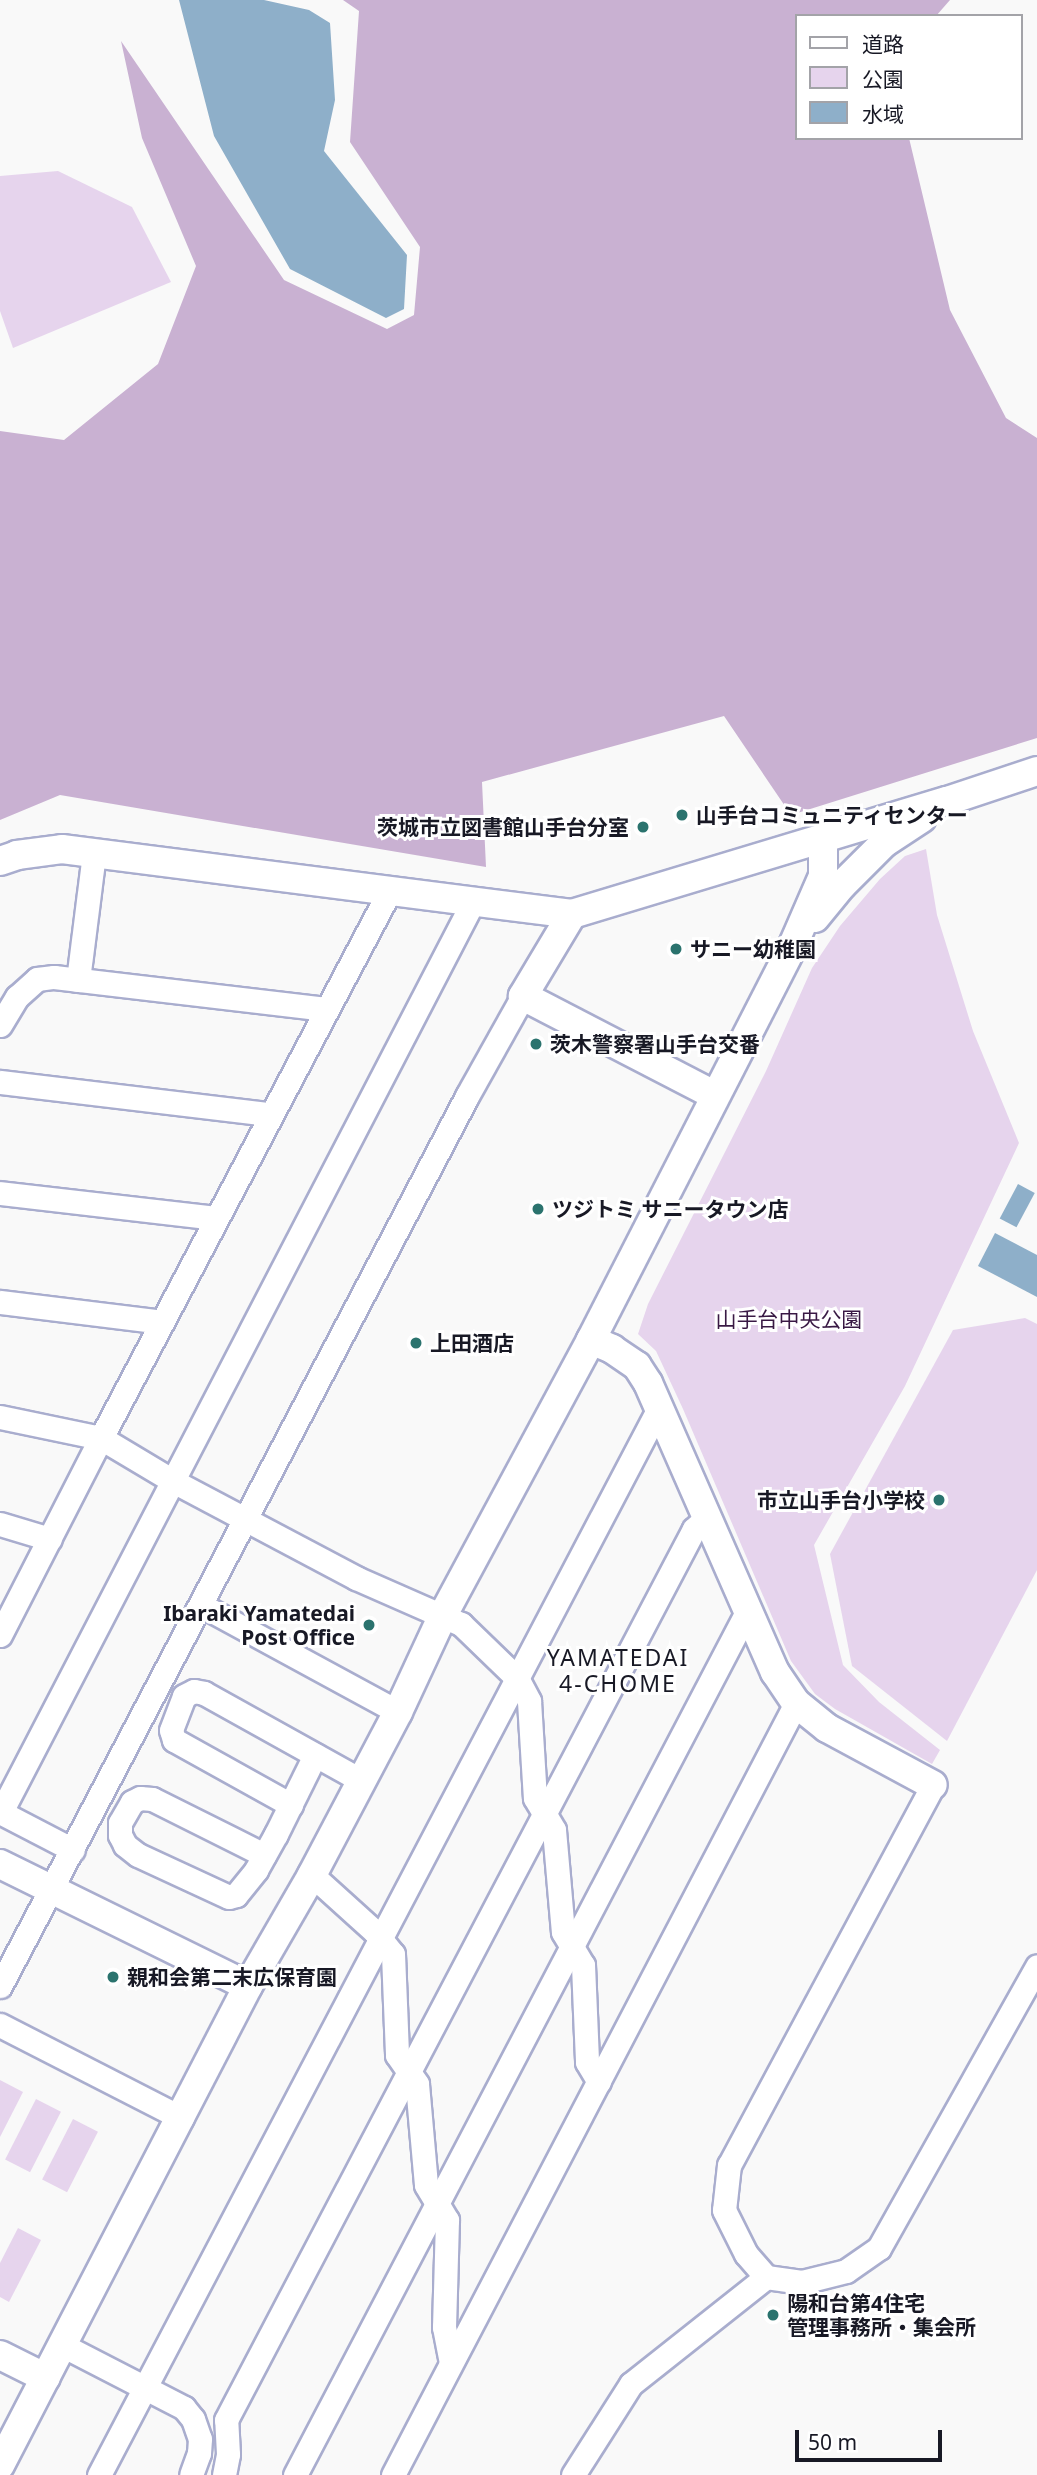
<!DOCTYPE html>
<meta charset="utf-8">
<style>
body{margin:0}
#map{position:relative;width:1037px;height:2475px;overflow:hidden;background:#f9f9f9;font-family:"Noto Sans","Noto Sans JP",sans-serif}
div>[style]{position:absolute}
.green>*{inset:0;background:#e6d4ed;transform-origin:0 0}
.forest>*{inset:0;background:#c9b1d2}
.water>*{inset:0;background:#8eafc9;transform-origin:0 0}
.roads{filter:drop-shadow(2px 0 #a9adce) drop-shadow(-2px 0 #a9adce) drop-shadow(0 2px #a9adce) drop-shadow(0 -2px #a9adce)}
.minor>*{height:23px;margin:-11.5px;padding:0 11.5px;transform-origin:11.5px;border-radius:11.5px;background:#fff}
.tertiary>*{height:28px;margin:-14px;padding:0 14px;transform-origin:14px;border-radius:14px;background:#fff}
.dots>*{width:19px;height:19px;translate:-50% -50%;box-sizing:border-box;border:4px solid #fff;border-radius:50%}
span{translate:-50% -50%;white-space:nowrap;text-align:center;line-height:1.15;-webkit-text-stroke:6px #fff;paint-order:stroke}
.poi-label{font-size:21px;color:#181925;font-weight:700}
.left{translate:0 -50%;text-align:left}
.right{translate:-100% -50%;text-align:right}
.park-label{font-size:21px;color:#391944}
.neighbourhood-label{font-size:23px;color:#181925;letter-spacing:2px}
.legend{position:absolute;left:795px;top:14px;width:228px;height:126px;box-sizing:border-box;background:#fff;border:2px solid #a3a3a8;margin:0;padding:9px 12px;list-style:none;font-size:21px;color:#181925}
.legend li{display:flex;align-items:center;gap:14px;height:35px}
.legend b{width:35px;border:2px solid #a3a3a8}
.scale{position:absolute;left:795px;top:2430px;width:147px;height:32px;box-sizing:border-box;border:4px solid #181925;border-top:0;padding-left:9px;font-size:21px;line-height:24px;white-space:nowrap;color:#181925;-webkit-text-stroke:5px #fff;paint-order:stroke}
</style>
<div id="map">
<div class="green">
<i style="clip-path:polygon(58px 171px,132px 207px,171px 282px,13px 348px,0 311px,0 176px)"></i>
<i style="clip-path:polygon(926px 849px,937px 915px,973px 1031px,1019px 1143px,905px 1386px,814px 1545px,843px 1665px,879px 1702px,940px 1750px,932px 1764px,835px 1709px,815px 1694px,791px 1661px,683px 1409px,656px 1351px,638px 1334px,648px 1304px,766px 1071px,812px 968px,840px 926px,880px 879px,905px 856px)"></i>
<i style="clip-path:polygon(1025px 1318px,1037px 1324px,1037px 1570px,947px 1741px,852px 1666px,830px 1554px,953px 1330px)"></i>
<i style="clip-path:polygon(0 2080px,23px 2092px,0 2137px)"></i>
<i style="left:36px;top:2099px;width:28px;height:68px;rotate:27deg"></i>
<i style="left:73px;top:2119px;width:28px;height:68px;rotate:27deg"></i>
<i style="clip-path:polygon(18px 2228px,41px 2240px,9px 2302px,0 2297px,0 2263px)"></i>
</div>
<div class="forest">
<i style="clip-path:polygon(343px 0,950px 0,936px 16px,797px 16px,797px 138px,909px 138px,950px 310px,1006px 418px,1037px 438px,1037px 738px,791px 815px,724px 716px,482px 782px,486px 867px,60px 795px,0 820px,0 431px,64px 440px,158px 364px,196px 266px,142px 138px,121px 41px,284px 280px,387px 329px,414px 315px,420px 247px,350px 142px,359px 11px)"></i>
</div>
<div class="water">
<i style="clip-path:polygon(179px 0,264px 0,309px 10px,330px 23px,335px 100px,324px 151px,407px 255px,404px 309px,386px 318px,290px 269px,214px 136px)"></i>
<i style="left:1018px;top:1184px;width:19px;height:39px;rotate:28deg"></i>
<i style="clip-path:polygon(995px 1233px,1037px 1255px,1037px 1297px,978px 1266px)"></i>
</div>
<div class="roads">
<div class="minor">
<i style="left:78px;top:980px;width:128px;rotate:-82.8deg"></i>
<i style="left:0;top:1025px;width:33px;rotate:-59deg"></i>
<i style="left:17px;top:997px;width:27px;rotate:-42deg"></i>
<i style="left:37px;top:979px;width:17px;rotate:-7deg"></i>
<i style="left:54px;top:977px;width:274px;rotate:6.7deg"></i>
<i style="left:0;top:1082px;width:272px;rotate:6.8deg"></i>
<i style="left:0;top:1193px;width:217px;rotate:6.6deg"></i>
<i style="left:0;top:1302px;width:163px;rotate:7deg"></i>
<i style="left:0;top:1417px;width:103px;rotate:11.7deg"></i>
<i style="left:101px;top:1438px;width:84px;rotate:30.8deg"></i>
<i style="left:173px;top:1481px;width:207px;rotate:27.9deg"></i>
<i style="left:356px;top:1578px;width:115px;rotate:23.7deg"></i>
<i style="left:461px;top:1624px;width:78px;rotate:44deg"></i>
<i style="left:517px;top:1678px;width:26px;rotate:62deg"></i>
<i style="left:529px;top:1701px;width:97px;rotate:86.5deg"></i>
<i style="left:535px;top:1798px;width:37px;rotate:59deg"></i>
<i style="left:554px;top:1830px;width:102px;rotate:85deg"></i>
<i style="left:563px;top:1932px;width:39px;rotate:59deg"></i>
<i style="left:583px;top:1965px;width:97px;rotate:87.6deg"></i>
<i style="left:587px;top:2062px;width:23px;rotate:59deg"></i>
<i style="left:0;top:1524px;width:52px;rotate:16.7deg"></i>
<i style="left:201px;top:1605px;width:224px;rotate:28.5deg"></i>
<i style="left:0;top:1635px;width:221px;rotate:-62.9deg"></i>
<i style="left:101px;top:1438px;width:617px;rotate:-62.19deg"></i>
<i style="left:933px;top:1785px;width:431px;rotate:118.2deg"></i>
<i style="left:729px;top:2165px;width:45px;rotate:96.3deg"></i>
<i style="left:724px;top:2210px;width:49px;rotate:63.4deg"></i>
<i style="left:746px;top:2254px;width:30px;rotate:49deg"></i>
<i style="left:766px;top:2277px;width:36px;rotate:8deg"></i>
<i style="left:802px;top:2282px;width:45px;rotate:-14deg"></i>
<i style="left:846px;top:2271px;width:40px;rotate:-34.9deg"></i>
<i style="left:879px;top:2248px;width:323px;rotate:-60.7deg"></i>
<i style="left:291px;top:1805px;width:134px;rotate:-150.9deg"></i>
<i style="left:174px;top:1740px;width:10px;rotate:-107deg"></i>
<i style="left:171px;top:1730px;width:36px;rotate:-69deg"></i>
<i style="left:184px;top:1696px;width:11px;rotate:-27deg"></i>
<i style="left:194px;top:1691px;width:10px;rotate:11deg"></i>
<i style="left:204px;top:1693px;width:181px;rotate:29.1deg"></i>
<i style="left:0;top:1812px;width:82px;rotate:27.5deg"></i>
<i style="left:1px;top:1812px;width:1025px;rotate:-62.59deg"></i>
<i style="left:264px;top:1855px;width:125px;rotate:-153.4deg"></i>
<i style="left:152px;top:1799px;width:12px;rotate:-175deg"></i>
<i style="left:140px;top:1798px;width:9px;rotate:153deg"></i>
<i style="left:132px;top:1802px;width:24px;rotate:120deg"></i>
<i style="left:120px;top:1823px;width:12px;rotate:90deg"></i>
<i style="left:120px;top:1835px;width:11px;rotate:63deg"></i>
<i style="left:125px;top:1845px;width:16px;rotate:38deg"></i>
<i style="left:138px;top:1855px;width:100px;rotate:24.8deg"></i>
<i style="left:229px;top:1897px;width:7px;rotate:-16deg"></i>
<i style="left:236px;top:1895px;width:32px;rotate:-51deg"></i>
<i style="left:256px;top:1870px;width:41px;rotate:-60.9deg"></i>
<i style="left:276px;top:1834px;width:88px;rotate:-63.7deg"></i>
<i style="left:312px;top:1875px;width:85px;rotate:42.1deg"></i>
<i style="left:375px;top:1932px;width:28px;rotate:51deg"></i>
<i style="left:393px;top:1954px;width:101px;rotate:87.7deg"></i>
<i style="left:397px;top:2055px;width:35px;rotate:55deg"></i>
<i style="left:417px;top:2084px;width:101px;rotate:84.9deg"></i>
<i style="left:426px;top:2185px;width:41px;rotate:59deg"></i>
<i style="left:447px;top:2220px;width:107px;rotate:91.6deg"></i>
<i style="left:444px;top:2327px;width:36px;rotate:79deg"></i>
<i style="left:0;top:1986px;width:1005px;rotate:-62.31deg"></i>
<i style="left:467px;top:1096px;width:115px;rotate:-60.8deg"></i>
<i style="left:0;top:2025px;width:204px;rotate:27.1deg"></i>
<i style="left:62px;top:2345px;width:137px;rotate:27.3deg"></i>
<i style="left:184px;top:2408px;width:14px;rotate:51deg"></i>
<i style="left:193px;top:2419px;width:21px;rotate:71deg"></i>
<i style="left:200px;top:2439px;width:14px;rotate:94deg"></i>
<i style="left:199px;top:2453px;width:23px;rotate:110deg"></i>
<i style="left:99px;top:2475px;width:1205px;rotate:-62.31deg"></i>
<i style="left:224px;top:2475px;width:21px;rotate:-79deg"></i>
<i style="left:228px;top:2454px;width:34px;rotate:-93deg"></i>
<i style="left:226px;top:2420px;width:1006px;rotate:-62.29deg"></i>
<i style="left:694px;top:1529px;width:18px;rotate:-41deg"></i>
<i style="left:295px;top:2475px;width:976px;rotate:-62.36deg"></i>
<i style="left:393px;top:2475px;width:871px;rotate:-62.43deg"></i>
<i style="left:573px;top:2475px;width:108px;rotate:-57.5deg"></i>
<i style="left:631px;top:2384px;width:172px;rotate:-38.4deg"></i>
</div>
<div class="tertiary">
<i style="left:0;top:861px;width:18px;rotate:-19deg"></i>
<i style="left:17px;top:855px;width:45px;rotate:-7.6deg"></i>
<i style="left:62px;top:849px;width:514px;rotate:7.26deg"></i>
<i style="left:572px;top:914px;width:392px;rotate:-16.8deg"></i>
<i style="left:947px;top:801px;width:95px;rotate:-18.4deg"></i>
<i style="left:572px;top:914px;width:96px;rotate:120.9deg"></i>
<i style="left:523px;top:996px;width:215px;rotate:27.4deg"></i>
<i style="left:815px;top:918px;width:43px;rotate:-50.7deg"></i>
<i style="left:842px;top:885px;width:59px;rotate:-45deg"></i>
<i style="left:884px;top:843px;width:45px;rotate:-33.3deg"></i>
<i style="left:591px;top:1340px;width:23px;rotate:23deg"></i>
<i style="left:612px;top:1349px;width:30px;rotate:34deg"></i>
<i style="left:637px;top:1366px;width:20px;rotate:57deg"></i>
<i style="left:648px;top:1383px;width:316px;rotate:66.3deg"></i>
<i style="left:775px;top:1672px;width:37px;rotate:56deg"></i>
<i style="left:796px;top:1703px;width:40px;rotate:39deg"></i>
<i style="left:827px;top:1728px;width:120px;rotate:28.3deg"></i>
<i style="left:0;top:1864px;width:276px;rotate:26.2deg"></i>
<i style="left:0;top:2355px;width:51px;rotate:26.6deg"></i>
<i style="left:0;top:2465px;width:539px;rotate:-62.63deg"></i>
<i style="left:248px;top:1986px;width:128px;rotate:-60deg"></i>
<i style="left:312px;top:1875px;width:184px;rotate:-62.2deg"></i>
<i style="left:398px;top:1712px;width:107px;rotate:-65.1deg"></i>
<i style="left:443px;top:1615px;width:312px;rotate:-61.7deg"></i>
<i style="left:591px;top:1340px;width:444px;rotate:-62.9deg"></i>
<i style="left:793px;top:945px;width:75px;rotate:-66.5deg"></i>
<i style="left:823px;top:876px;width:38px;rotate:-90deg"></i>
</div>
</div>
<div class="dots">
<i style="left:682px;top:815px;background:#2b736e"></i>
<i style="left:643px;top:827px;background:#2b736e"></i>
<i style="left:676px;top:949px;background:#2b736e"></i>
<i style="left:536px;top:1044px;background:#2b736e"></i>
<i style="left:538px;top:1209px;background:#2b736e"></i>
<i style="left:416px;top:1343px;background:#2b736e"></i>
<i style="left:939px;top:1500px;background:#2b736e"></i>
<i style="left:369px;top:1625px;background:#2b736e"></i>
<i style="left:113px;top:1977px;background:#2b736e"></i>
<i style="left:773px;top:2315px;background:#2b736e"></i>
</div>
<div class="poi-label">
<span class="left" style="left:696px;top:815px">山手台コミュニティセンター</span>
<span class="right" style="left:629px;top:827px">茨城市立図書館山手台分室</span>
<span class="left" style="left:690px;top:949px">サニー幼稚園</span>
<span class="left" style="left:550px;top:1044px">茨木警察署山手台交番</span>
<span class="left" style="left:552px;top:1209px">ツジトミ サニータウン店</span>
<span class="left" style="left:430px;top:1343px">上田酒店</span>
<span class="right" style="left:925px;top:1500px">市立山手台小学校</span>
<span class="right" style="left:355px;top:1625px">Ibaraki Yamatedai<br>Post Office</span>
<span class="left" style="left:127px;top:1977px">親和会第二末広保育園</span>
<span class="left" style="left:787px;top:2315px">陽和台第4住宅<br>管理事務所・集会所</span>
</div>
<div class="park-label">
<span style="left:789px;top:1319px">山手台中央公園</span>
</div>
<div class="neighbourhood-label">
<span style="left:618px;top:1670px">YAMATEDAI<br>4-CHOME</span>
</div>
<ul class="legend">
<li><b style="height:9px;background:#fff"></b>道路</li>
<li><b style="height:19px;background:#e6d4ed"></b>公園</li>
<li><b style="height:19px;background:#8eafc9"></b>水域</li>
</ul>
<div class="scale">50 m</div>
</div>
